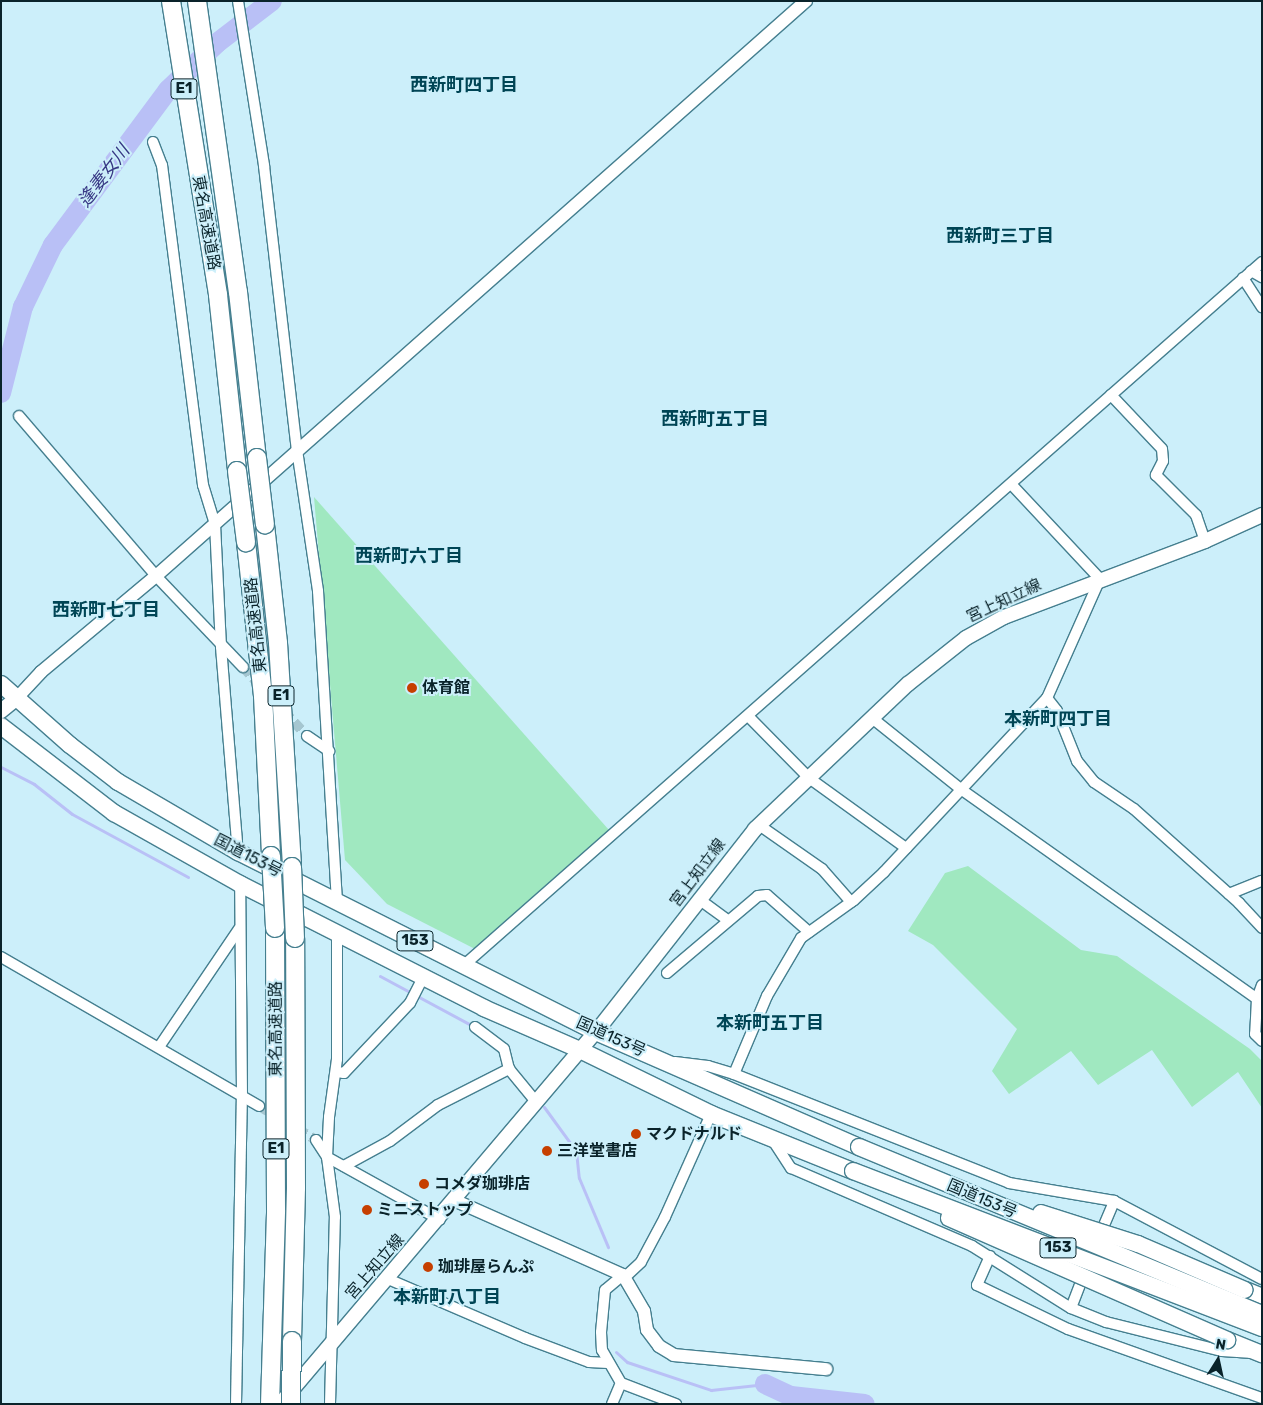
<!DOCTYPE html>
<meta charset="utf-8">
<style>
body{margin:0}
#map{position:relative;width:1263px;height:1405px;overflow:hidden;background:#cceffa;font-family:Rubik,"Noto Sans JP",sans-serif}
div>[style]{position:absolute}
.green>*{inset:0;background:#a0e8c0}
.stream>*{height:3px;margin:-1.5px;padding:0 1.5px;transform-origin:1.5px;border-radius:1.5px;background:#b9c0f6}
.river>*{height:20px;margin:-10px;padding:0 10px;transform-origin:10px;border-radius:10px;background:#b9c0f6}
.minor-tunnel>*{height:10px;margin-top:-5px;transform-origin:0;background:repeating-linear-gradient(90deg,#a5c6d0 0 10px,transparent 0 15px)}
.roads{filter:drop-shadow(1px 0 #457f8f) drop-shadow(-1px 0 #457f8f) drop-shadow(0 1px #457f8f) drop-shadow(0 -1px #457f8f)}
.minor>*{height:10px;margin:-5px;padding:0 5px;transform-origin:5px;border-radius:5px;background:#fff}
.tertiary>*{height:12px;margin:-6px;padding:0 6px;transform-origin:6px;border-radius:6px;background:#fff}
.secondary>*{height:14px;margin:-7px;padding:0 7px;transform-origin:7px;border-radius:7px;background:#fff}
.trunk>*{height:16px;margin:-8px;padding:0 8px;transform-origin:8px;border-radius:8px;background:#fff}
.motorway>*{height:18px;margin:-9px;padding:0 9px;transform-origin:9px;border-radius:9px;background:#fff}
.bridges{filter:drop-shadow(1px 0 #457f8f) drop-shadow(-1px 0 #457f8f) drop-shadow(0 1px #457f8f) drop-shadow(0 -1px #457f8f)}
.trunk-bridge>*{height:16px;margin:-8px;padding:0 8px;transform-origin:8px;border-radius:8px;background:#fff}
.motorway-bridge>*{height:18px;margin:-9px;padding:0 9px;transform-origin:9px;border-radius:9px;background:#fff}
.dots>*{width:14px;height:14px;translate:-50% -50%;box-sizing:border-box;border:2px solid #cceffa;border-radius:50%}
span{translate:-50% -50%;white-space:nowrap;text-align:center;line-height:1.15;-webkit-text-stroke:4px #cceffa;paint-order:stroke}
.shield-label span{padding:1px 4px;background:#cceffa;border:1px solid;border-radius:4px;-webkit-text-stroke-width:0}
.shield-label{font-size:15px;color:#0a232a;font-weight:700}
.street-label{font-size:16px;color:#0a232a}
.poi-label{font-size:16px;color:#0a232a;font-weight:700}
.left{translate:0 -50%;text-align:left}
.neighbourhood-label{font-size:18px;color:#004555;font-weight:700}
.water-label{font-size:18px;color:#383885;font-style:italic}
.frame{position:absolute;inset:0;border:2px solid #0a232a;pointer-events:none}
.north{position:absolute;left:1193px;top:1335px;width:50px;height:50px;-webkit-text-stroke:4px #cceffa;paint-order:stroke;rotate:10deg;font-size:14px;font-weight:700;line-height:20px;text-align:center;color:#0a232a}
.north::after{content:'';display:block;margin:auto;width:18px;height:22px;background:#0a232a;clip-path:polygon(50% 0,100% 100%,50% 72%,0 100%)}
</style>
<div id="map">
<div class="green">
<i style="clip-path:polygon(314px 497px,609px 830px,475px 949px,387px 904px,345px 860px)"></i>
<i style="clip-path:polygon(968px 866px,1081px 950px,1117px 956px,1250px 1049px,1262px 1061px,1262px 1108px,1238px 1072px,1192px 1107px,1152px 1050px,1098px 1085px,1071px 1051px,1009px 1094px,992px 1071px,1017px 1029px,933px 945px,908px 931px,945px 873px)"></i>
</div>
<div class="stream">
<i style="left:1px;top:767px;width:37px;rotate:27deg"></i>
<i style="left:34px;top:784px;width:48px;rotate:38.3deg"></i>
<i style="left:72px;top:814px;width:132px;rotate:28.5deg"></i>
<i style="left:380px;top:976px;width:101px;rotate:28.3deg"></i>
<i style="left:544px;top:1107px;width:54px;rotate:54deg"></i>
<i style="left:576px;top:1151px;width:27px;rotate:84deg"></i>
<i style="left:579px;top:1178px;width:75px;rotate:67.2deg"></i>
<i style="left:616px;top:1352px;width:15px;rotate:42deg"></i>
<i style="left:627px;top:1362px;width:89px;rotate:18.4deg"></i>
<i style="left:711px;top:1390px;width:54px;rotate:-6.3deg"></i>
</div>
<div class="river">
<i style="left:1px;top:393px;width:89px;rotate:-75.7deg"></i>
<i style="left:23px;top:307px;width:69px;rotate:-64.2deg"></i>
<i style="left:53px;top:245px;width:193px;rotate:-53.4deg"></i>
<i style="left:168px;top:90px;width:68px;rotate:-43.8deg"></i>
<i style="left:217px;top:43px;width:69px;rotate:-37.4deg"></i>
<i style="left:765px;top:1384px;width:29px;rotate:25deg"></i>
<i style="left:791px;top:1396px;width:74px;rotate:6.2deg"></i>
</div>
<div class="minor-tunnel">
<i style="left:243px;top:667px;width:94px;rotate:47.2deg"></i>
<i style="left:259px;top:1106px;width:66px;rotate:30.8deg"></i>
</div>
<div class="roads">
<div class="minor">
<i style="left:238px;top:1px;width:167px;rotate:81deg"></i>
<i style="left:264px;top:166px;width:286px;rotate:83.4deg"></i>
<i style="left:297px;top:450px;width:143px;rotate:81.5deg"></i>
<i style="left:318px;top:591px;width:310px;rotate:86.5deg"></i>
<i style="left:153px;top:142px;width:25px;rotate:69deg"></i>
<i style="left:162px;top:165px;width:323px;rotate:82.7deg"></i>
<i style="left:203px;top:485px;width:41px;rotate:72.9deg"></i>
<i style="left:215px;top:524px;width:123px;rotate:87.2deg"></i>
<i style="left:221px;top:647px;width:206px;rotate:85.3deg"></i>
<i style="left:1251px;top:271px;width:13px;rotate:29deg"></i>
<i style="left:1243px;top:278px;width:35px;rotate:57deg"></i>
<i style="left:1111px;top:395px;width:74px;rotate:46.6deg"></i>
<i style="left:1162px;top:449px;width:12px;rotate:85deg"></i>
<i style="left:1163px;top:461px;width:16px;rotate:117deg"></i>
<i style="left:1156px;top:475px;width:57px;rotate:45deg"></i>
<i style="left:1196px;top:515px;width:28px;rotate:71deg"></i>
<i style="left:19px;top:416px;width:211px;rotate:49.4deg"></i>
<i style="left:156px;top:576px;width:126px;rotate:46.3deg"></i>
<i style="left:1047px;top:698px;width:16px;rotate:52deg"></i>
<i style="left:1057px;top:711px;width:54px;rotate:68.2deg"></i>
<i style="left:1077px;top:761px;width:27px;rotate:51deg"></i>
<i style="left:1094px;top:782px;width:48px;rotate:34deg"></i>
<i style="left:1134px;top:809px;width:141px;rotate:41.8deg"></i>
<i style="left:1239px;top:903px;width:34px;rotate:47deg"></i>
<i style="left:749px;top:717px;width:86px;rotate:45.5deg"></i>
<i style="left:809px;top:778px;width:120px;rotate:35.8deg"></i>
<i style="left:872px;top:718px;width:115px;rotate:38.7deg"></i>
<i style="left:962px;top:790px;width:362px;rotate:35.3deg"></i>
<i style="left:307px;top:736px;width:27px;rotate:34deg"></i>
<i style="left:759px;top:825px;width:77px;rotate:34.9deg"></i>
<i style="left:822px;top:869px;width:44px;rotate:48.7deg"></i>
<i style="left:1229px;top:894px;width:35px;rotate:-22deg"></i>
<i style="left:700px;top:900px;width:34px;rotate:36deg"></i>
<i style="left:1px;top:957px;width:298px;rotate:30deg"></i>
<i style="left:463px;top:966px;width:1065px;rotate:-41.38deg"></i>
<i style="left:667px;top:973px;width:119px;rotate:-40.2deg"></i>
<i style="left:758px;top:896px;width:9px;rotate:-6deg"></i>
<i style="left:767px;top:895px;width:56px;rotate:41.4deg"></i>
<i style="left:1262px;top:985px;width:15px;rotate:110deg"></i>
<i style="left:1257px;top:999px;width:35px;rotate:93deg"></i>
<i style="left:1255px;top:1034px;width:10px;rotate:45deg"></i>
<i style="left:475px;top:1027px;width:36px;rotate:37deg"></i>
<i style="left:504px;top:1049px;width:21px;rotate:76deg"></i>
<i style="left:509px;top:1069px;width:44px;rotate:50.5deg"></i>
<i style="left:159px;top:1047px;width:143px;rotate:-55.9deg"></i>
<i style="left:675px;top:1062px;width:33px;rotate:7deg"></i>
<i style="left:708px;top:1066px;width:27px;rotate:17deg"></i>
<i style="left:734px;top:1074px;width:296px;rotate:21.6deg"></i>
<i style="left:1009px;top:1183px;width:107px;rotate:9.7deg"></i>
<i style="left:1114px;top:1201px;width:167px;rotate:27.8deg"></i>
<i style="left:337px;top:1072px;width:7px;rotate:8deg"></i>
<i style="left:344px;top:1073px;width:96px;rotate:-46.7deg"></i>
<i style="left:410px;top:1003px;width:29px;rotate:-63deg"></i>
<i style="left:734px;top:1074px;width:85px;rotate:-67.1deg"></i>
<i style="left:767px;top:996px;width:67px;rotate:-59.6deg"></i>
<i style="left:801px;top:938px;width:65px;rotate:-35.6deg"></i>
<i style="left:854px;top:900px;width:41px;rotate:-43deg"></i>
<i style="left:884px;top:872px;width:238px;rotate:-46.9deg"></i>
<i style="left:1047px;top:698px;width:130px;rotate:-66deg"></i>
<i style="left:1100px;top:579px;width:130px;rotate:-133.1deg"></i>
<i style="left:772px;top:1139px;width:35px;rotate:57deg"></i>
<i style="left:791px;top:1168px;width:197px;rotate:23.3deg"></i>
<i style="left:972px;top:1246px;width:117px;rotate:32.1deg"></i>
<i style="left:1071px;top:1308px;width:38px;rotate:22deg"></i>
<i style="left:1106px;top:1322px;width:120px;rotate:14deg"></i>
<i style="left:1222px;top:1351px;width:27px;rotate:4deg"></i>
<i style="left:316px;top:1140px;width:20px;rotate:57deg"></i>
<i style="left:327px;top:1157px;width:129px;rotate:29.1deg"></i>
<i style="left:344px;top:1166px;width:52px;rotate:-28.5deg"></i>
<i style="left:390px;top:1141px;width:60px;rotate:-36.9deg"></i>
<i style="left:438px;top:1105px;width:80px;rotate:-26.9deg"></i>
<i style="left:1099px;top:1237px;width:39px;rotate:-67deg"></i>
<i style="left:990px;top:1256px;width:32px;rotate:114deg"></i>
<i style="left:977px;top:1285px;width:101px;rotate:25.8deg"></i>
<i style="left:1068px;top:1329px;width:206px;rotate:19.6deg"></i>
<i style="left:623px;top:1275px;width:23px;rotate:140deg"></i>
<i style="left:605px;top:1290px;width:42px;rotate:95.4deg"></i>
<i style="left:601px;top:1332px;width:18px;rotate:87deg"></i>
<i style="left:602px;top:1350px;width:38px;rotate:60deg"></i>
<i style="left:621px;top:1383px;width:59px;rotate:20.9deg"></i>
<i style="left:624px;top:1278px;width:23px;rotate:-43deg"></i>
<i style="left:641px;top:1262px;width:51px;rotate:-61.9deg"></i>
<i style="left:665px;top:1217px;width:113px;rotate:-65.9deg"></i>
<i style="left:388px;top:1279px;width:149px;rotate:23.3deg"></i>
<i style="left:525px;top:1338px;width:68px;rotate:20.6deg"></i>
<i style="left:589px;top:1362px;width:19px;rotate:3deg"></i>
<i style="left:1071px;top:1308px;width:39px;rotate:-69deg"></i>
<i style="left:236px;top:1404px;width:309px;rotate:-88.9deg"></i>
<i style="left:242px;top:1095px;width:211px;rotate:-90.5deg"></i>
<i style="left:330px;top:1404px;width:187px;rotate:-88.5deg"></i>
<i style="left:335px;top:1217px;width:61px;rotate:-97.6deg"></i>
<i style="left:327px;top:1157px;width:40px;rotate:-87.1deg"></i>
<i style="left:329px;top:1117px;width:59px;rotate:-82.1deg"></i>
<i style="left:337px;top:1059px;width:125px;rotate:-90deg"></i>
<i style="left:612px;top:1404px;width:23px;rotate:-67deg"></i>
</div>
<div class="tertiary">
<i style="left:16px;top:699px;width:37px;rotate:-47deg"></i>
<i style="left:41px;top:672px;width:150px;rotate:-39.9deg"></i>
<i style="left:156px;top:576px;width:868px;rotate:-41.5deg"></i>
<i style="left:456px;top:1201px;width:183px;rotate:23.9deg"></i>
<i style="left:623px;top:1275px;width:42px;rotate:59.7deg"></i>
<i style="left:644px;top:1311px;width:19px;rotate:81deg"></i>
<i style="left:647px;top:1330px;width:20px;rotate:53deg"></i>
<i style="left:659px;top:1346px;width:17px;rotate:31deg"></i>
<i style="left:674px;top:1355px;width:153px;rotate:5.3deg"></i>
</div>
<div class="secondary">
<i style="left:1px;top:711px;width:19px;rotate:-39deg"></i>
<i style="left:280px;top:1404px;width:488px;rotate:-49.7deg"></i>
<i style="left:596px;top:1032px;width:258px;rotate:-51.9deg"></i>
<i style="left:755px;top:829px;width:211px;rotate:-43.5deg"></i>
<i style="left:908px;top:684px;width:74px;rotate:-38.4deg"></i>
<i style="left:966px;top:638px;width:43px;rotate:-28.9deg"></i>
<i style="left:1004px;top:617px;width:215px;rotate:-20.7deg"></i>
<i style="left:1205px;top:541px;width:63px;rotate:-24.5deg"></i>
</div>
<div class="trunk">
<i style="left:1px;top:684px;width:92px;rotate:41.5deg"></i>
<i style="left:70px;top:745px;width:61px;rotate:37.6deg"></i>
<i style="left:118px;top:782px;width:139px;rotate:30.3deg"></i>
<i style="left:238px;top:852px;width:401px;rotate:26.7deg"></i>
<i style="left:596px;top:1032px;width:287px;rotate:23.6deg"></i>
<i style="left:1px;top:726px;width:143px;rotate:37.6deg"></i>
<i style="left:114px;top:813px;width:145px;rotate:29.4deg"></i>
<i style="left:240px;top:884px;width:274px;rotate:26.9deg"></i>
<i style="left:484px;top:1008px;width:105px;rotate:23.6deg"></i>
<i style="left:580px;top:1050px;width:146px;rotate:26deg"></i>
<i style="left:711px;top:1114px;width:153px;rotate:21.9deg"></i>
<i style="left:1245px;top:1290px;width:18px;rotate:22deg"></i>
<i style="left:1227px;top:1340px;width:38px;rotate:22deg"></i>
</div>
<div class="motorway">
<i style="left:171px;top:1px;width:298px;rotate:80.9deg"></i>
<i style="left:218px;top:295px;width:177px;rotate:83.8deg"></i>
<i style="left:197px;top:1px;width:294px;rotate:82deg"></i>
<i style="left:238px;top:292px;width:167px;rotate:83.5deg"></i>
<i style="left:265px;top:525px;width:119px;rotate:83.7deg"></i>
<i style="left:278px;top:643px;width:224px;rotate:86.4deg"></i>
<i style="left:246px;top:542px;width:155px;rotate:83.7deg"></i>
<i style="left:263px;top:696px;width:160px;rotate:87.1deg"></i>
<i style="left:292px;top:1341px;width:153px;rotate:-88.5deg"></i>
<i style="left:296px;top:1188px;width:250px;rotate:-90.2deg"></i>
<i style="left:270px;top:1404px;width:194px;rotate:-88.2deg"></i>
<i style="left:276px;top:1210px;width:282px;rotate:-90.2deg"></i>
</div>
</div>
<div class="bridges">
<div class="trunk-bridge">
<i style="left:859px;top:1147px;width:436px;rotate:22.5deg"></i>
<i style="left:853px;top:1171px;width:438px;rotate:21deg"></i>
<i style="left:1041px;top:1213px;width:102px;rotate:17.7deg"></i>
<i style="left:1138px;top:1244px;width:116px;rotate:23.3deg"></i>
<i style="left:949px;top:1218px;width:304px;rotate:23.7deg"></i>
</div>
<div class="motorway-bridge">
<i style="left:257px;top:458px;width:67px;rotate:83.2deg"></i>
<i style="left:237px;top:471px;width:72px;rotate:82.8deg"></i>
<i style="left:271px;top:856px;width:72px;rotate:86.8deg"></i>
<i style="left:292px;top:867px;width:71px;rotate:87.6deg"></i>
<i style="left:291px;top:1404px;width:63px;rotate:-89.1deg"></i>
</div>
</div>
<div class="dots">
<i style="left:412px;top:688px;background:#c63f00"></i>
<i style="left:636px;top:1134px;background:#c63f00"></i>
<i style="left:547px;top:1151px;background:#c63f00"></i>
<i style="left:424px;top:1184px;background:#c63f00"></i>
<i style="left:367px;top:1210px;background:#c63f00"></i>
<i style="left:428px;top:1267px;background:#c63f00"></i>
</div>
<div class="shield-label">
<span style="left:184px;top:89px">E1</span>
<span style="left:281px;top:696px">E1</span>
<span style="left:415px;top:941px">153</span>
<span style="left:276px;top:1149px">E1</span>
<span style="left:1058px;top:1248px">153</span>
</div>
<div class="street-label">
<span style="left:206px;top:223px;rotate:80deg">東名高速道路</span>
<span style="left:1004px;top:601px;rotate:-25deg">宮上知立線</span>
<span style="left:256px;top:625px;rotate:-96deg">東名高速道路</span>
<span style="left:248px;top:856px;rotate:27deg">国道153号</span>
<span style="left:698px;top:873px;rotate:-53deg">宮上知立線</span>
<span style="left:276px;top:1029px;rotate:-90deg">東名高速道路</span>
<span style="left:611px;top:1037px;rotate:24deg">国道153号</span>
<span style="left:982px;top:1199px;rotate:23deg">国道153号</span>
<span style="left:375px;top:1267px;rotate:-49deg">宮上知立線</span>
</div>
<div class="poi-label">
<span class="left" style="left:422px;top:688px">体育館</span>
<span class="left" style="left:646px;top:1134px">マクドナルド</span>
<span class="left" style="left:557px;top:1151px">三洋堂書店</span>
<span class="left" style="left:434px;top:1184px">コメダ珈琲店</span>
<span class="left" style="left:377px;top:1210px">ミニストップ</span>
<span class="left" style="left:438px;top:1267px">珈琲屋らんぷ</span>
</div>
<div class="neighbourhood-label">
<span style="left:464px;top:85px">西新町四丁目</span>
<span style="left:1000px;top:236px">西新町三丁目</span>
<span style="left:715px;top:419px">西新町五丁目</span>
<span style="left:409px;top:556px">西新町六丁目</span>
<span style="left:106px;top:610px">西新町七丁目</span>
<span style="left:1058px;top:719px">本新町四丁目</span>
<span style="left:770px;top:1023px">本新町五丁目</span>
<span style="left:447px;top:1297px">本新町八丁目</span>
</div>
<div class="water-label">
<span style="left:104px;top:176px;rotate:-53deg">逢妻女川</span>
</div>
<div class="frame"></div>
<div class="north">N</div>
</div>
